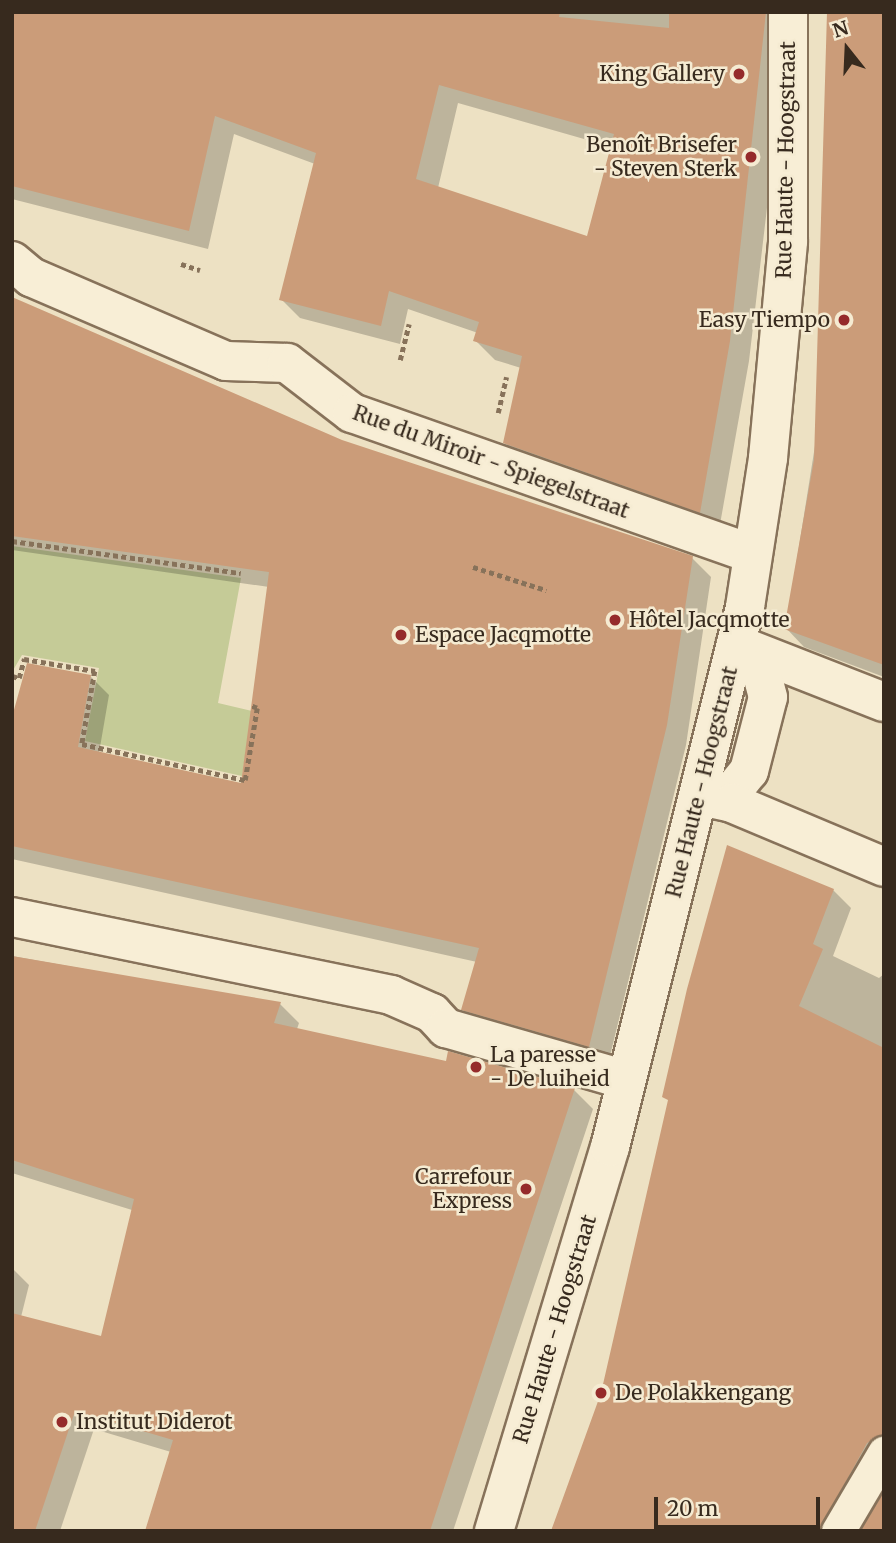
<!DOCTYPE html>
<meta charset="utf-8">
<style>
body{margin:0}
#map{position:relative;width:896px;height:1543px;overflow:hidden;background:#ede1c3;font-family:Merriweather,serif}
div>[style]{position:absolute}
.green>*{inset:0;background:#c5cb97}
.shadow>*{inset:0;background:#0003}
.building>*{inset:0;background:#cb9c79}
.path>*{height:4.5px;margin-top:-2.25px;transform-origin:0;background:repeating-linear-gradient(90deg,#87725a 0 5px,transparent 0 8.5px)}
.roads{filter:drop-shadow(2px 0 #87725a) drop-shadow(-2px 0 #87725a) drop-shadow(0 2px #87725a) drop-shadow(0 -2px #87725a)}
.service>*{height:33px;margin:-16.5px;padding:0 16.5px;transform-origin:16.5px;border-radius:16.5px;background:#f8eed6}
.pedestrian>*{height:38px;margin:-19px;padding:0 19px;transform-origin:19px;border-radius:19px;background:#f8eed6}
.minor>*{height:38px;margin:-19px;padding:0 19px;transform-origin:19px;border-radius:19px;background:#f8eed6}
.tertiary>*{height:38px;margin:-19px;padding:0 19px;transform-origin:19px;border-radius:19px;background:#f8eed6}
.dots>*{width:19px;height:19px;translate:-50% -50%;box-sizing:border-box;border:4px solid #f5ebd2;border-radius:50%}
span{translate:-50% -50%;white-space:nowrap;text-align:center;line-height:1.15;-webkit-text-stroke:5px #f5ebd2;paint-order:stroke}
.poi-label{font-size:21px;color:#372a1e}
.right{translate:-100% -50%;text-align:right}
.left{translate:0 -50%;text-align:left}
.street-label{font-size:21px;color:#372a1e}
.frame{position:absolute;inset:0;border:14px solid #372a1e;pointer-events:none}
.north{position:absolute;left:812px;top:14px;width:70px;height:70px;-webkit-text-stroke:5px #f5ebd2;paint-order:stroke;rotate:342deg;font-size:19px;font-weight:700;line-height:28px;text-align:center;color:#372a1e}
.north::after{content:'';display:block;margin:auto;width:24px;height:32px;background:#372a1e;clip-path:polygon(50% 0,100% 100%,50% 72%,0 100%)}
.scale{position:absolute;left:654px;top:1497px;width:166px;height:32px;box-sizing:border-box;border:4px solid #372a1e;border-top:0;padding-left:9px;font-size:21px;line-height:24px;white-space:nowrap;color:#372a1e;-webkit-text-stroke:5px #f5ebd2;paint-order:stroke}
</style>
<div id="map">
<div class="green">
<i style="clip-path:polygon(12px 546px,241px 578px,218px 703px,252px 711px,242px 776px,85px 741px,99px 668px,22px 655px,12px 672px)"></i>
</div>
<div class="shadow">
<i style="clip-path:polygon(evenodd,12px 12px,790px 12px,749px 361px,719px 530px,525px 462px,505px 443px,521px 368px,495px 360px,475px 340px,478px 333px,408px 309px,400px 344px,300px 318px,281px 299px,315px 164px,234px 134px,208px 249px,12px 199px,12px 12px,458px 103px,612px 147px,588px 238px,438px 188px,458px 103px)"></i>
<i style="clip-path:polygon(884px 12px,884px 677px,804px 647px,786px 628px)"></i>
<i style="clip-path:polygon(12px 298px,341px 442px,692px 558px,711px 577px,686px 745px,608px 1064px,482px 1028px,463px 1009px,477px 962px,12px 859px,12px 720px,90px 676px,109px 695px,99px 753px,242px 785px,269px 587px,12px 550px)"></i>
<i style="clip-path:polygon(833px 890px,851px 908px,833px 956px,879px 978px,884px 974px,884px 1464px,845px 1531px,551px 1531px)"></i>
<i style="clip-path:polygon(12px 956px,280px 1004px,299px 1023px,297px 1029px,574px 1090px,593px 1109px,453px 1531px,147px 1531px,171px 1452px,94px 1429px,60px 1531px,12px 1531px,12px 1268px,29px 1285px,21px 1317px,102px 1339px,132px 1210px,12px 1173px)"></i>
</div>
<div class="building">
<i style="clip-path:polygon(evenodd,12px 12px,560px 12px,559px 17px,669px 28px,669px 12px,766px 12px,730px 341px,700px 513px,503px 443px,522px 356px,473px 341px,479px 322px,389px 291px,381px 326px,279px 300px,316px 153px,215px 116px,189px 231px,12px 186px,12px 12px,439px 85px,614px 134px,587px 236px,416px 179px,439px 85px)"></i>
<i style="clip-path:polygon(827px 12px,884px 12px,884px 665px,784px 629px,814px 460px)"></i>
<i style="clip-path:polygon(12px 297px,342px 440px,693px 556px,667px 725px,589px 1047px,461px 1010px,479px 948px,12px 846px,12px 717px,27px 663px,91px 675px,78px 747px,241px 783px,269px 572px,12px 536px)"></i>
<i style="clip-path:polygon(727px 845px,834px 889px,813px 944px,823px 949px,799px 1006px,884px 1048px,884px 1434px,867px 1443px,819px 1531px,551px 1531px,601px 1393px,668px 1100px,662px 1097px,687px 989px)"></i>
<i style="clip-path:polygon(12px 956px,281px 1002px,274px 1023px,446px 1061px,448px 1051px,575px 1088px,430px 1531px,145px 1531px,173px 1440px,75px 1411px,35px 1531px,12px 1531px,12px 1313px,101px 1336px,134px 1199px,12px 1160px)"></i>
<i style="clip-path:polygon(884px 1491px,884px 1531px,860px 1531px)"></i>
</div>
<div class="path">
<i style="left:181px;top:264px;width:20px;rotate:18deg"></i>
<i style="left:400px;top:360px;width:37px;rotate:-76deg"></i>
<i style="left:498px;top:413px;width:37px;rotate:-77deg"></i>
<i style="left:12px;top:541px;width:231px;rotate:8deg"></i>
<i style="left:473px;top:567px;width:77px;rotate:17.5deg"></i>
<i style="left:12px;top:676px;width:7px;rotate:16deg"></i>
<i style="left:19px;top:678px;width:20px;rotate:-75deg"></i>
<i style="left:24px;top:659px;width:72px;rotate:9.6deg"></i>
<i style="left:95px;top:671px;width:74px;rotate:100.1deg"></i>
<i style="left:82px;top:744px;width:167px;rotate:12.5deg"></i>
<i style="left:245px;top:780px;width:73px;rotate:-80.5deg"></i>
<i style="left:257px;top:708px;width:6px;rotate:-162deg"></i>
</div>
<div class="roads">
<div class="service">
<i style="left:838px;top:1531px;width:91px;rotate:-59.5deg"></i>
</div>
<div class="pedestrian">
<i style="left:736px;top:644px;width:159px;rotate:21.4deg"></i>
<i style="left:735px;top:788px;width:22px;rotate:-51deg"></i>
<i style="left:749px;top:771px;width:76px;rotate:-75.6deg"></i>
<i style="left:768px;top:697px;width:28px;rotate:-105deg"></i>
</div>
<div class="minor">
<i style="left:12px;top:261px;width:25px;rotate:40deg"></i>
<i style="left:31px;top:277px;width:212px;rotate:23.3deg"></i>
<i style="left:226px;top:361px;width:61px;rotate:1.9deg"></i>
<i style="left:287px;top:363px;width:82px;rotate:37.6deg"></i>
<i style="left:352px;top:413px;width:424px;rotate:19.4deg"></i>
<i style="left:700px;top:796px;width:33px;rotate:12deg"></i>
<i style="left:732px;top:803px;width:165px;rotate:22.8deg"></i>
<i style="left:12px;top:917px;width:387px;rotate:11.6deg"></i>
<i style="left:391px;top:995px;width:45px;rotate:23.7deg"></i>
<i style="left:432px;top:1013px;width:21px;rotate:47deg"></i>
<i style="left:446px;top:1028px;width:187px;rotate:16.1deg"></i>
</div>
<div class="tertiary">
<i style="left:494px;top:1531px;width:401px;rotate:-73.2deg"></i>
<i style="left:610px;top:1147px;width:557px;rotate:-75.96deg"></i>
<i style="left:745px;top:607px;width:151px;rotate:-81.2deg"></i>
<i style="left:768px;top:458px;width:218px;rotate:-84.7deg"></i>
<i style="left:788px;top:241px;width:229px;rotate:-90deg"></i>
</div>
</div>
<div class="dots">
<i style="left:739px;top:74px;background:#952b2b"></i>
<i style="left:751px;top:157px;background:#952b2b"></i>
<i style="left:844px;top:320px;background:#952b2b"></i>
<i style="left:615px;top:620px;background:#952b2b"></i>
<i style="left:401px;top:635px;background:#952b2b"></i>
<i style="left:476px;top:1067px;background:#952b2b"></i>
<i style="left:526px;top:1189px;background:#952b2b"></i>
<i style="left:601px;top:1393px;background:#952b2b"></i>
<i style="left:62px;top:1422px;background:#952b2b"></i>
</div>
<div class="poi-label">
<span class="right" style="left:725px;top:74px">King Gallery</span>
<span class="right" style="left:737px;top:157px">Benoît Brisefer<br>- Steven Sterk</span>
<span class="right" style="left:830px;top:320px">Easy Tiempo</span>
<span class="left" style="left:629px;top:620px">Hôtel Jacqmotte</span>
<span class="left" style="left:415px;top:635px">Espace Jacqmotte</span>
<span class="left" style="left:490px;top:1067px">La paresse<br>- De luiheid</span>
<span class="right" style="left:512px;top:1189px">Carrefour<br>Express</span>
<span class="left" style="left:615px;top:1393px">De Polakkengang</span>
<span class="left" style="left:76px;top:1422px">Institut Diderot</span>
</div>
<div class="street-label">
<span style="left:786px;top:160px;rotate:-89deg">Rue Haute - Hoogstraat</span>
<span style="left:491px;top:462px;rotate:20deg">Rue du Miroir - Spiegelstraat</span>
<span style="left:702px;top:782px;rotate:-76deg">Rue Haute - Hoogstraat</span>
<span style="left:555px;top:1329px;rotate:-73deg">Rue Haute - Hoogstraat</span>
</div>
<div class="frame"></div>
<div class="north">N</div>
<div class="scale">20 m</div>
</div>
